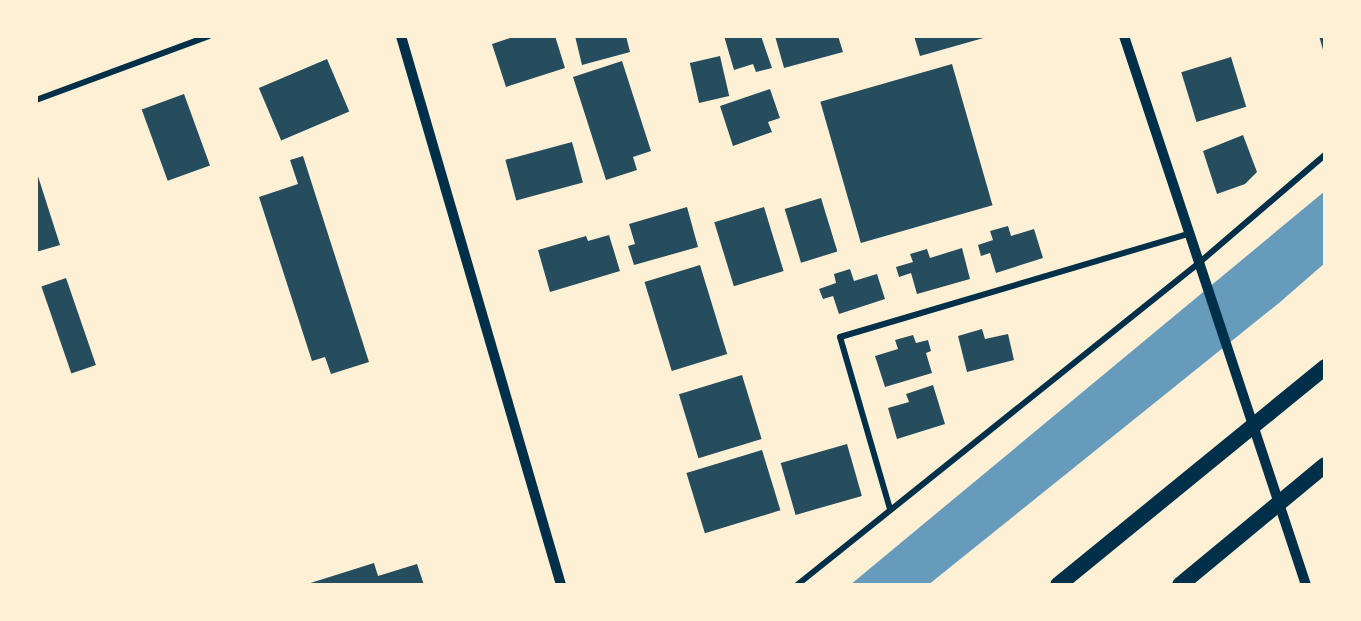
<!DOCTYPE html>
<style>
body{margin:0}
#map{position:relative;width:1361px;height:621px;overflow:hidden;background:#fdf0d5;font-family:"PT Sans",sans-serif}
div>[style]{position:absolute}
.water>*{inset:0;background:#669bbc}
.building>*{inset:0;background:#264d5e;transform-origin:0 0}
.minor>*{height:6px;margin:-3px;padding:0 3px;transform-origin:3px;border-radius:3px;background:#003049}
.tertiary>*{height:10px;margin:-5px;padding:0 5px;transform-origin:5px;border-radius:5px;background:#003049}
.trunk>*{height:16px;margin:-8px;padding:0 8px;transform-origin:8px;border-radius:8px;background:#003049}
span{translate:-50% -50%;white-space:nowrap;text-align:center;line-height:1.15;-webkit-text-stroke:5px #fdf0d5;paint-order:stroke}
.frame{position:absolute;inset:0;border:38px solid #fdf0d5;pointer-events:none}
</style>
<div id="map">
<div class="water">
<i style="clip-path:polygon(1325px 191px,1325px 263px,1279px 303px,928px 585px,850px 585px)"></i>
</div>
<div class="building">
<i style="clip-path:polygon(516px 36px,555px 36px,565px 68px,506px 87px,492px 44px)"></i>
<i style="clip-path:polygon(575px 36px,626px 36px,630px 52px,582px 65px)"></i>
<i style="clip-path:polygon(724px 36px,761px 36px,772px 68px,756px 72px,753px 64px,734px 70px)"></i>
<i style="clip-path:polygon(775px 36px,838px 36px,843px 52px,784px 68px)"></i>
<i style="clip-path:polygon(914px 36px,987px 36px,987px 37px,920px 56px)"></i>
<i style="clip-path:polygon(1319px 36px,1325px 36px,1325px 53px,1324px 53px)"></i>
<i style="left:720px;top:56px;width:41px;height:31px;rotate:77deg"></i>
<i style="left:1231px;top:57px;width:52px;height:52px;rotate:73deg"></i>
<i style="left:327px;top:59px;width:57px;height:74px;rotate:67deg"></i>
<i style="clip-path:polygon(622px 61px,651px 151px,633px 157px,637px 170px,606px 180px,573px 77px)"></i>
<i style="left:952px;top:64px;width:147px;height:137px;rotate:74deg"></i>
<i style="clip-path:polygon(770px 89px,780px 118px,768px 122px,772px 132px,733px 146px,720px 106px)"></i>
<i style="left:184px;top:94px;width:76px;height:45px;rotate:70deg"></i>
<i style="clip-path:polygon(1243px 135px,1257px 172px,1245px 184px,1217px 194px,1203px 151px)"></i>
<i style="left:572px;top:142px;width:42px;height:69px;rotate:75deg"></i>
<i style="clip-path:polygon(303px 156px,369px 362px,331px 374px,325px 357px,312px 361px,259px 197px,298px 184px,290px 160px)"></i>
<i style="clip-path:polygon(36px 170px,60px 245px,36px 252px)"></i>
<i style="left:821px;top:198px;width:56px;height:38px;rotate:73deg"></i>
<i style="clip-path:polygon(687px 207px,698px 247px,634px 265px,628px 246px,635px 244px,629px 224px)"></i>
<i style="left:764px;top:207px;width:67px;height:52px;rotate:73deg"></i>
<i style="clip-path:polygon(1008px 226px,1011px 236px,1034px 229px,1043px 258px,996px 273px,990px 253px,981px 256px,978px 245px,993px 240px,990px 231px)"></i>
<i style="clip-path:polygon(609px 235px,620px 271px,550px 292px,538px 250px,586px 236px,588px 241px)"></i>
<i style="clip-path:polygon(962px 248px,970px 279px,917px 294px,911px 273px,899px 277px,896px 267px,913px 262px,910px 254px,927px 249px,930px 258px)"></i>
<i style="left:700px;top:265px;width:93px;height:58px;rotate:73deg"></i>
<i style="clip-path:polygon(850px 269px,854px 281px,877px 274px,885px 299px,839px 314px,833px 296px,823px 299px,819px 289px,836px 283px,834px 274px)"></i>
<i style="left:66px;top:278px;width:92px;height:26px;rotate:71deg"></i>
<i style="clip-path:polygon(982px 329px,985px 339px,1008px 334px,1014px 360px,967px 372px,958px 336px)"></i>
<i style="clip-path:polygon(913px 335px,916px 343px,928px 340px,931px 351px,926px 353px,932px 373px,885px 387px,875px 356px,898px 349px,895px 340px)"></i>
<i style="left:742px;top:375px;width:67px;height:66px;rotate:73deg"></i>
<i style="clip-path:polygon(933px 385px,945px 424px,897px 439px,888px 408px,909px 402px,906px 394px)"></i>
<i style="left:847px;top:444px;width:54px;height:69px;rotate:74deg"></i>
<i style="left:762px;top:450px;width:63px;height:79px;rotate:73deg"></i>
<i style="clip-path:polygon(374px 563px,378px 576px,417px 564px,424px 585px,304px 585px)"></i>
</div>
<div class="minor">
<i style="left:36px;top:100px;width:184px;rotate:-20.3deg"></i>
<i style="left:890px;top:509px;width:179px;rotate:-106.2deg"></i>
<i style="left:840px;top:337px;width:365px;rotate:-16.5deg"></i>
<i style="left:797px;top:585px;width:516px;rotate:-38.71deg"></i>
<i style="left:1200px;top:262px;width:165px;rotate:-40.6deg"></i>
</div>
<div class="tertiary">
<i style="left:401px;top:36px;width:572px;rotate:73.75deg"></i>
<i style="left:1124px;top:36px;width:578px;rotate:71.66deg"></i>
</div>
<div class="trunk">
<i style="left:1058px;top:585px;width:345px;rotate:-39.2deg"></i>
<i style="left:1180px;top:585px;width:188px;rotate:-39.6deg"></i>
</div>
<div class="frame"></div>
</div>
